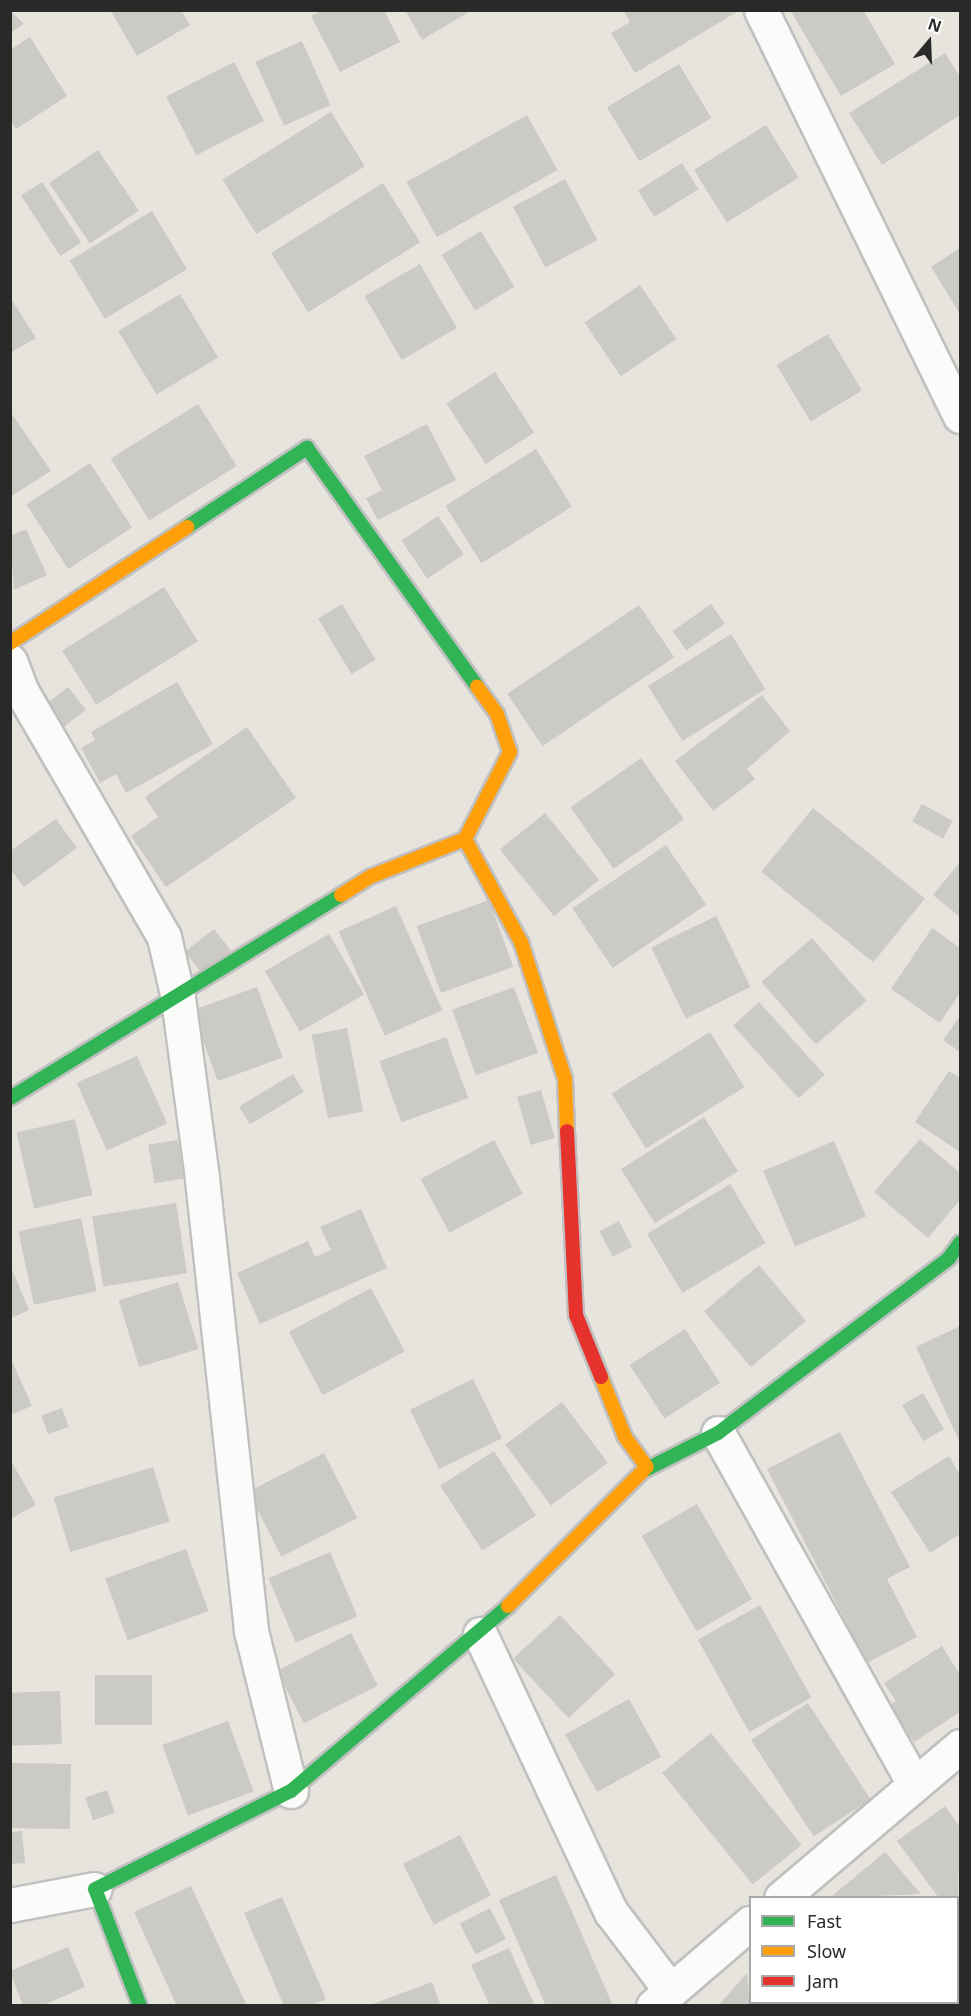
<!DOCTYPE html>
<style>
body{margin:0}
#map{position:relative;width:971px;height:2016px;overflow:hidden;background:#e7e4de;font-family:"Noto Sans",sans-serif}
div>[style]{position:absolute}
.building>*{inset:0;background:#cccac5;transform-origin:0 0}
.roads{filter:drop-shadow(2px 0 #c1c0c0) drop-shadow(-2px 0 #c1c0c0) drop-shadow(0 2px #c1c0c0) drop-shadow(0 -2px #c1c0c0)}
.street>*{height:33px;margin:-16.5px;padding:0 16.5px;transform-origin:16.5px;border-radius:16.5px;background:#fbfbfa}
.fast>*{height:14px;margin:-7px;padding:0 7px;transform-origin:7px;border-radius:7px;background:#30b455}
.slow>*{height:14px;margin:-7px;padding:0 7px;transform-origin:7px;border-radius:7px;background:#ff9f0a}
.jam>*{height:14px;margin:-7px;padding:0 7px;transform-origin:7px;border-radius:7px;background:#e5322d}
span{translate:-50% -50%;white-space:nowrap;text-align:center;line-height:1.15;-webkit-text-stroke:4.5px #fff;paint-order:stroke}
.frame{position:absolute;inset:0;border:12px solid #292929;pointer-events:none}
.legend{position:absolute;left:749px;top:1896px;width:210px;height:108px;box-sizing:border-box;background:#fff;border:2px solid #a9a9a9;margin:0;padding:8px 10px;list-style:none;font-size:18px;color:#292929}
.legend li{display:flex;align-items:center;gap:12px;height:30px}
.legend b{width:30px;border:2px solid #a9a9a9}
.north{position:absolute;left:899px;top:12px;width:60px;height:60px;-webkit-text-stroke:4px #fff;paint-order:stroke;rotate:19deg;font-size:16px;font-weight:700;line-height:24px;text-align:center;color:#292929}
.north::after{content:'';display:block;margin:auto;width:21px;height:27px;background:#292929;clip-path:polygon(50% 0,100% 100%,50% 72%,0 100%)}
</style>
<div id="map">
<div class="building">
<i style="clip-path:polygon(10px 10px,24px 24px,10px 33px)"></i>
<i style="clip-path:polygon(110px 10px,181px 10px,190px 25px,137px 56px)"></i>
<i style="clip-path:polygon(323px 10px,384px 10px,400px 42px,340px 72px,311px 16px)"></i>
<i style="clip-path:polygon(405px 10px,472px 10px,422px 40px)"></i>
<i style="clip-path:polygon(623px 10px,740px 10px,635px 73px,611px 33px,630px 22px)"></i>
<i style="clip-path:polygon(790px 10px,863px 10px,895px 64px,841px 96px)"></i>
<i style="clip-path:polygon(30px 37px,67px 96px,16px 129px,10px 120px,10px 50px)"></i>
<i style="left:302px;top:41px;width:70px;height:51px;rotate:66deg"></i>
<i style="clip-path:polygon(945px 53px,960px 77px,960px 115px,882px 165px,849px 113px)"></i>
<i style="left:234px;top:62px;width:66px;height:76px;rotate:63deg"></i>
<i style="left:679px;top:64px;width:63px;height:84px;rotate:59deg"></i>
<i style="left:331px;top:112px;width:64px;height:128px;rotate:58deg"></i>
<i style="left:527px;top:115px;width:63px;height:138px;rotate:61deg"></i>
<i style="left:766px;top:125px;width:62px;height:85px;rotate:58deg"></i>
<i style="left:98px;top:150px;width:73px;height:59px;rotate:56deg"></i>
<i style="left:682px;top:163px;width:31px;height:52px;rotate:58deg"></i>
<i style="left:565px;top:179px;width:69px;height:59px;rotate:62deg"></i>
<i style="left:42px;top:182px;width:72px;height:25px;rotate:57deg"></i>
<i style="left:383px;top:183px;width:70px;height:132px;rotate:58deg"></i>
<i style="left:152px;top:211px;width:68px;height:96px;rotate:59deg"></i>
<i style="left:481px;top:231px;width:65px;height:46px;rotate:59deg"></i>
<i style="clip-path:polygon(960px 248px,960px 314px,931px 267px)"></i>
<i style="left:420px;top:264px;width:74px;height:64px;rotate:60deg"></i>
<i style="left:640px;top:285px;width:65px;height:67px;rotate:56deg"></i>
<i style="left:180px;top:294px;width:74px;height:72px;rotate:59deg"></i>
<i style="clip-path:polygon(10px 297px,36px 338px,10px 353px)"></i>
<i style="left:828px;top:334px;width:66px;height:60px;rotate:59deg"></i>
<i style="left:495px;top:372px;width:72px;height:58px;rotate:57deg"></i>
<i style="left:198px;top:404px;width:73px;height:103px;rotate:58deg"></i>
<i style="clip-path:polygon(10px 411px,51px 471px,10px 497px)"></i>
<i style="clip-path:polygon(427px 424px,456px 480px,378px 520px,366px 498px,382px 490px,364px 456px)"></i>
<i style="left:536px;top:449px;width:68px;height:107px;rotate:58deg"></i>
<i style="left:90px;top:463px;width:77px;height:76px;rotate:57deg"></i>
<i style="left:438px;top:516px;width:46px;height:44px;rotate:56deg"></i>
<i style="clip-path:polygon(26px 529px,47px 575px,14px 590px,10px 536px)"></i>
<i style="left:164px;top:587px;width:64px;height:120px;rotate:58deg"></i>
<i style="left:342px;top:604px;width:65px;height:28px;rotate:59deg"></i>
<i style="left:711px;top:604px;width:24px;height:47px;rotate:55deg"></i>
<i style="left:639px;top:605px;width:63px;height:159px;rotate:56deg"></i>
<i style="left:731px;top:634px;width:65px;height:98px;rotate:58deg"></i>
<i style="clip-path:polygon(177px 682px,213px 744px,126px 793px,116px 774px,100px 783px,81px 748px,95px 740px,91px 732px)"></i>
<i style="left:68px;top:687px;width:29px;height:36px;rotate:52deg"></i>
<i style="clip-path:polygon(762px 695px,790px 731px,747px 769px,755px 779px,713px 811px,675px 761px)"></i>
<i style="clip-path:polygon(247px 727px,296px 798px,166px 887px,131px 836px,158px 817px,145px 797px)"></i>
<i style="left:641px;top:758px;width:75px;height:86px;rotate:55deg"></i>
<i style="left:922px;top:804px;width:35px;height:20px;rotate:29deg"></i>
<i style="left:813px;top:808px;width:144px;height:82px;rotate:39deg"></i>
<i style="left:545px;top:813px;width:86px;height:58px;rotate:51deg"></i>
<i style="clip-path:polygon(56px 819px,77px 848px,24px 887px,10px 869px,10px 851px)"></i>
<i style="left:666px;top:845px;width:72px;height:113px;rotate:56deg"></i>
<i style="clip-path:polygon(960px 862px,960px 917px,933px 895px)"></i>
<i style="left:489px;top:900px;width:71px;height:77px;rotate:70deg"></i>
<i style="left:396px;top:906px;width:114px;height:63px;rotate:66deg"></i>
<i style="left:716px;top:916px;width:79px;height:72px;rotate:64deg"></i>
<i style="clip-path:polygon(932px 928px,960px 948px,960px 993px,940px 1023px,891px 989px)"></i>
<i style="left:214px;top:929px;width:28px;height:37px;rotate:52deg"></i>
<i style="left:329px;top:934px;width:70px;height:74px;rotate:60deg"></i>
<i style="left:812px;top:938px;width:83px;height:67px;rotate:49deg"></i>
<i style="left:257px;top:987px;width:75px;height:69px;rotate:70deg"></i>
<i style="left:514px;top:987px;width:70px;height:66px;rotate:70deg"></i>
<i style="left:759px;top:1002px;width:98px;height:35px;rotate:48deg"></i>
<i style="clip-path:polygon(960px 1016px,960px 1052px,943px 1040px)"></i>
<i style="left:347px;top:1028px;width:85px;height:36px;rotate:79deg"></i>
<i style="left:710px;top:1032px;width:65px;height:116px;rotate:58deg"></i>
<i style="left:446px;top:1037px;width:65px;height:71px;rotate:70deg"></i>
<i style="left:137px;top:1056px;width:74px;height:66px;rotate:66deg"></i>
<i style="clip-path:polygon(949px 1071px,960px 1078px,960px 1152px,915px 1122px)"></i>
<i style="left:293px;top:1074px;width:21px;height:63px;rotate:59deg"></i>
<i style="left:541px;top:1090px;width:50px;height:25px;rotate:74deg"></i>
<i style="left:704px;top:1117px;width:64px;height:98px;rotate:58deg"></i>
<i style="left:75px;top:1119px;width:78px;height:60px;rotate:77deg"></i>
<i style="clip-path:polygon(920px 1139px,960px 1173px,960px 1200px,928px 1238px,874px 1192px)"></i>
<i style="left:178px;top:1140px;width:39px;height:30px;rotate:81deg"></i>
<i style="left:494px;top:1140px;width:61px;height:83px;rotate:62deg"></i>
<i style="left:834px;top:1141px;width:82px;height:77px;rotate:67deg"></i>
<i style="left:730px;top:1184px;width:69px;height:97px;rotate:59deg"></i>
<i style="left:176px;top:1203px;width:71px;height:85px;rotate:81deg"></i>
<i style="clip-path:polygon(361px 1209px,387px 1268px,260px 1324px,237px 1273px,308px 1241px,315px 1257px,331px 1250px,320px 1227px)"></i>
<i style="left:81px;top:1218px;width:75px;height:64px;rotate:78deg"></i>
<i style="left:619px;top:1221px;width:29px;height:22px;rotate:63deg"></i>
<i style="left:759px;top:1265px;width:73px;height:72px;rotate:50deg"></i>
<i style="clip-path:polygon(11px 1267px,29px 1310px,11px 1318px)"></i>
<i style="left:178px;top:1282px;width:70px;height:62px;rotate:73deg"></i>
<i style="left:371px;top:1288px;width:72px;height:93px;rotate:62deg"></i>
<i style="clip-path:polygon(960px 1326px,960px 1443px,916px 1347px)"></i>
<i style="left:685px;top:1329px;width:64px;height:66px;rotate:57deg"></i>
<i style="clip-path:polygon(10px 1357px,32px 1406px,10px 1415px)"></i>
<i style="left:473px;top:1379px;width:66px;height:70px;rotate:64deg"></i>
<i style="left:923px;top:1393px;width:42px;height:24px;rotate:60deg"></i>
<i style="left:562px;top:1402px;width:76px;height:71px;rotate:53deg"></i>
<i style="left:62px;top:1408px;width:20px;height:22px;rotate:70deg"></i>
<i style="clip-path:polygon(840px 1432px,910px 1567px,887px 1579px,917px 1637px,859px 1667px,839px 1628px,847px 1624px,767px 1469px)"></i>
<i style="left:494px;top:1451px;width:77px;height:64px;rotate:57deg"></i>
<i style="left:324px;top:1453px;width:73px;height:85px;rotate:63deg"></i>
<i style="clip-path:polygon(949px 1456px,960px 1475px,960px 1534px,930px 1553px,891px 1492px)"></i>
<i style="clip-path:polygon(10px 1459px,36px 1505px,10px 1519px)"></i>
<i style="left:153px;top:1467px;width:57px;height:104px;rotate:73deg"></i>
<i style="left:697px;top:1504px;width:110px;height:64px;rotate:60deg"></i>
<i style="left:186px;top:1549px;width:66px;height:86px;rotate:70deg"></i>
<i style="left:330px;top:1552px;width:70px;height:67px;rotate:67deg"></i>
<i style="left:760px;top:1605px;width:106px;height:71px;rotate:61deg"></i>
<i style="left:560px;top:1615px;width:81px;height:64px;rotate:47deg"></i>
<i style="left:351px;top:1633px;width:59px;height:83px;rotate:63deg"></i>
<i style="clip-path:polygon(942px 1646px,960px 1675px,960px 1712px,914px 1742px,890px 1705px,896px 1701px,884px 1683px)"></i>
<i style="left:95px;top:1675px;width:57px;height:50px"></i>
<i style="left:60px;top:1691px;width:53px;height:50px;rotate:88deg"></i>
<i style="left:629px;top:1699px;width:66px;height:73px;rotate:61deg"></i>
<i style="left:808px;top:1703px;width:115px;height:68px;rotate:57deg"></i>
<i style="left:228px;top:1721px;width:75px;height:70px;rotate:70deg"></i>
<i style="left:711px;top:1733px;width:144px;height:63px;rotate:51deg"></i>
<i style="left:10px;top:1763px;width:61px;height:65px;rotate:1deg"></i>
<i style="left:107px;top:1790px;width:24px;height:23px;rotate:71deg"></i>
<i style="clip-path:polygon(945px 1806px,960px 1827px,958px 1905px,958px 1898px,939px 1898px,897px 1841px)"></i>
<i style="clip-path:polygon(22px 1831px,25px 1863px,10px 1864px,10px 1832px)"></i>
<i style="left:460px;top:1835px;width:68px;height:64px;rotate:63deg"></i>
<i style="clip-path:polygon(885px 1852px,921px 1894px,833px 1898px,832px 1896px)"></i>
<i style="clip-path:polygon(556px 1875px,613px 2006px,546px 2006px,499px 1900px)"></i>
<i style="clip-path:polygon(191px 1886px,247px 2006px,177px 2006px,134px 1912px)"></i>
<i style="clip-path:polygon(282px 1897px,326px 1999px,310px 2006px,284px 2006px,244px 1913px)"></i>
<i style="left:490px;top:1908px;width:35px;height:34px;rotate:63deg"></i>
<i style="clip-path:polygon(68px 1947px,85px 1987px,41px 2006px,23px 2006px,10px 1971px)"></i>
<i style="clip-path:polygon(509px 1948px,535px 2006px,490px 2006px,471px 1965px)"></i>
<i style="clip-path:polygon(747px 1973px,750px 2002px,764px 2006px,718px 2006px)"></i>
<i style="clip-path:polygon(432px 1982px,441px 2006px,370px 2006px,370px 2005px)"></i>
<i style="clip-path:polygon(799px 2002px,835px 2002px,832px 2006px)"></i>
</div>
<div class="roads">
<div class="street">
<i style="left:761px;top:10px;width:452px;rotate:63.9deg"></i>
<i style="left:10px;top:661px;width:33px;rotate:69deg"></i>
<i style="left:22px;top:692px;width:283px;rotate:59.9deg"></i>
<i style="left:164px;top:937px;width:63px;rotate:77.1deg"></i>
<i style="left:178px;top:998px;width:183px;rotate:82.4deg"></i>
<i style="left:202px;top:1179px;width:455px;rotate:83.8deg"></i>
<i style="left:251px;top:1631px;width:165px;rotate:76deg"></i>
<i style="left:718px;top:1433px;width:402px;rotate:60.8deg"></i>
<i style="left:480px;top:1634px;width:307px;rotate:64.8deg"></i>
<i style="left:611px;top:1912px;width:99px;rotate:52.8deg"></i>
<i style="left:781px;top:1898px;width:235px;rotate:-40.3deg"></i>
<i style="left:10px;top:1905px;width:86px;rotate:-10.7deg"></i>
<i style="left:653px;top:2006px;width:128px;rotate:-40.6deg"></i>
</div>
<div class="fast">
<i style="left:187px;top:527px;width:144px;rotate:-33.4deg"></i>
<i style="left:307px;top:448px;width:292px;rotate:54.5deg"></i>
<i style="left:10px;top:1098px;width:388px;rotate:-31.5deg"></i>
<i style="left:643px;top:1471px;width:84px;rotate:-26.9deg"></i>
<i style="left:718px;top:1433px;width:290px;rotate:-37.1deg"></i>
<i style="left:949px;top:1258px;width:19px;rotate:-54deg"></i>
<i style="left:140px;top:2006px;width:125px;rotate:-111deg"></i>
<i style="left:95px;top:1889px;width:219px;rotate:-26.6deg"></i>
<i style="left:291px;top:1791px;width:285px;rotate:-40.4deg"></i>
</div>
<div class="slow">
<i style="left:10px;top:643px;width:212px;rotate:-33.2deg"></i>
<i style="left:465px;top:839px;width:117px;rotate:61.5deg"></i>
<i style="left:521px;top:942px;width:144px;rotate:72.2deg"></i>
<i style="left:565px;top:1079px;width:52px;rotate:87.8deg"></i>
<i style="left:341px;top:895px;width:36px;rotate:-32deg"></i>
<i style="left:372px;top:876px;width:100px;rotate:-21.7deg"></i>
<i style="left:465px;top:839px;width:98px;rotate:-62.7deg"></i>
<i style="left:510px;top:752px;width:40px;rotate:-108.9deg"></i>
<i style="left:497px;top:714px;width:34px;rotate:-126deg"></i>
<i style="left:601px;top:1377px;width:65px;rotate:68.2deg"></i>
<i style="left:625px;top:1437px;width:37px;rotate:54deg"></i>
<i style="left:508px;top:1606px;width:191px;rotate:-45deg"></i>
</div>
<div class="jam">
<i style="left:567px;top:1131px;width:184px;rotate:87.2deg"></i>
<i style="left:576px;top:1315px;width:67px;rotate:68deg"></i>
</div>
</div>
<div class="frame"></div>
<ul class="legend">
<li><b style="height:8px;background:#30b455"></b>Fast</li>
<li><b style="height:8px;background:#ff9f0a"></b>Slow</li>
<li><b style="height:8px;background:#e5322d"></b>Jam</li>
</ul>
<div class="north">N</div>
</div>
